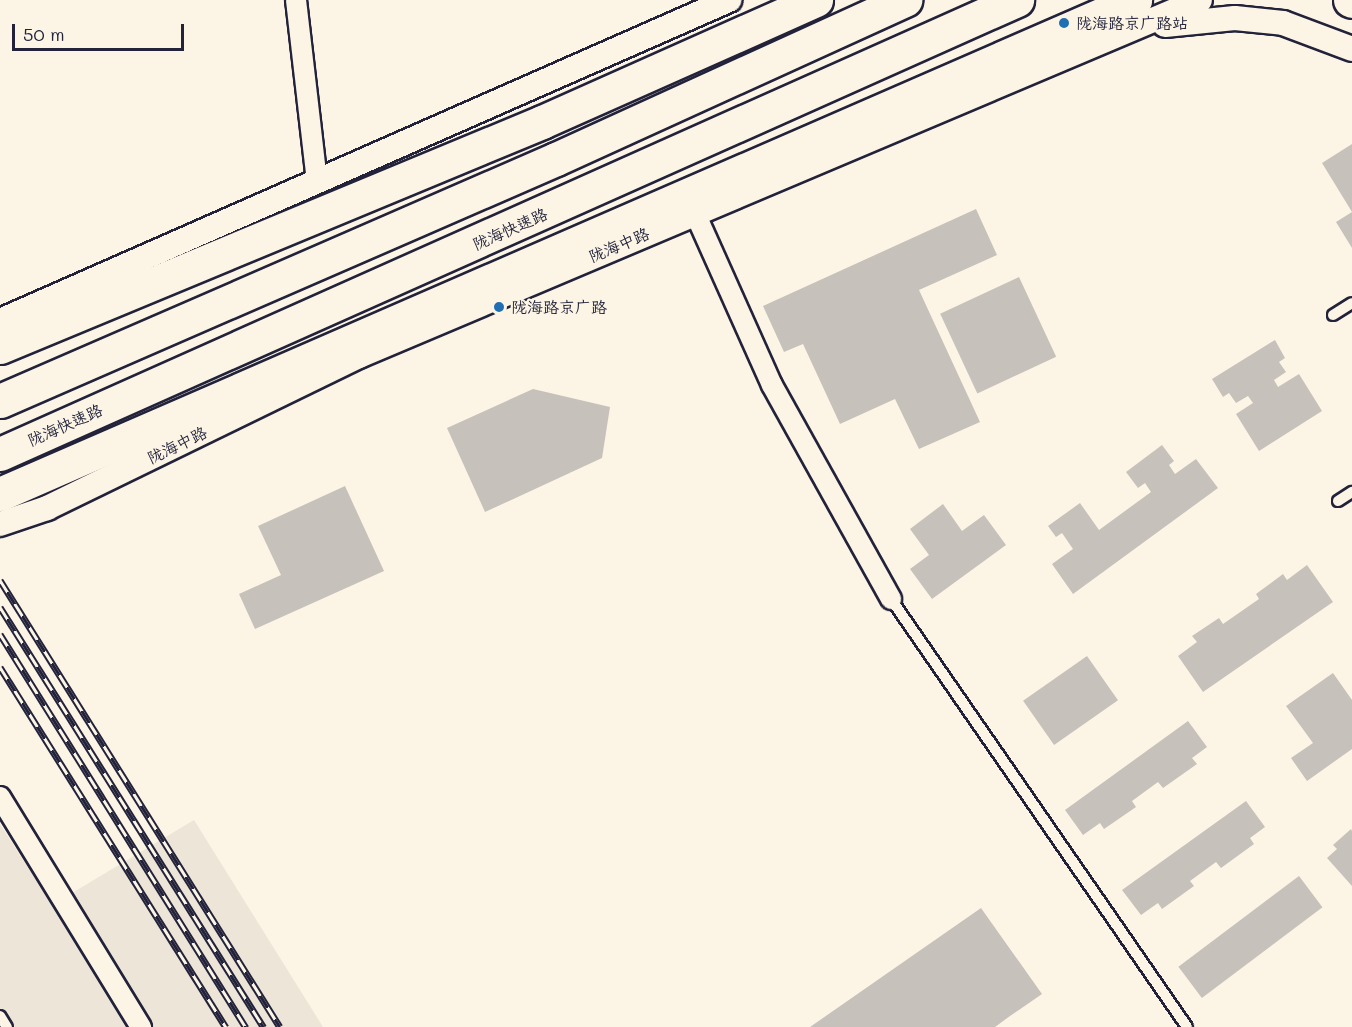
<!DOCTYPE html>
<meta charset="utf-8">
<style>
body{margin:0}
#map{position:relative;width:1352px;height:1027px;overflow:hidden;background:#fcf5e5;font-family:Mali,"LXGW WenKai TC",sans-serif}
div>[style]{position:absolute}
.built>*{inset:0;background:#ece5d8}
.building>*{inset:0;background:#c6c1bb;transform-origin:0 0}
.roads{filter:drop-shadow(2px 0 #22223b) drop-shadow(-2px 0 #22223b) drop-shadow(0 2px #22223b) drop-shadow(0 -2px #22223b)}
.service>*{height:10px;margin:-5px;padding:0 5px;transform-origin:5px;border-radius:5px;background:#fcf5e5}
.minor>*{height:20px;margin:-10px;padding:0 10px;transform-origin:10px;border-radius:10px;background:#fcf5e5}
.tertiary>*{height:24px;margin:-12px;padding:0 12px;transform-origin:12px;border-radius:12px;background:#fcf5e5}
.trunk>*{height:33px;margin:-16.5px;padding:0 16.5px;transform-origin:16.5px;border-radius:16.5px;background:#fcf5e5}
.rail>*{height:7px;margin-top:-3.5px;transform-origin:0;background:repeating-linear-gradient(90deg,#fcf5e5 0 14px,#22223b 0 28px);box-sizing:border-box;border-block:2px solid #22223b}
.dots>*{width:16px;height:16px;translate:-50% -50%;box-sizing:border-box;border:3px solid #fcf5e5;border-radius:50%}
span{translate:-50% -50%;white-space:nowrap;text-align:center;line-height:1.15;-webkit-text-stroke:4.5px #fcf5e5;paint-order:stroke}
.poi-label{font-size:16px;color:#22223b}
.left{translate:0 -50%;text-align:left}
.street-label{font-size:16px;color:#22223b}
.scale{position:absolute;left:12px;top:24px;width:172px;height:27px;box-sizing:border-box;border:3px solid #22223b;border-top:0;padding-left:8px;font-size:18px;line-height:21px;white-space:nowrap;color:#22223b;-webkit-text-stroke:4px #fcf5e5;paint-order:stroke}
</style>
<div id="map">
<div class="built">
<i style="clip-path:polygon(194px 820px,323px 1027px,0 1027px,0 824px,52px 905px)"></i>
</div>
<div class="building">
<i style="clip-path:polygon(1352px 144px,1352px 248px,1336px 222px,1352px 212px,1322px 163px)"></i>
<i style="clip-path:polygon(976px 209px,997px 255px,919px 290px,980px 422px,919px 449px,895px 399px,840px 424px,803px 344px,784px 352px,763px 306px)"></i>
<i style="left:1019px;top:277px;width:88px;height:87px;rotate:65deg"></i>
<i style="clip-path:polygon(1275px 340px,1285px 358px,1279px 362px,1286px 372px,1274px 380px,1278px 387px,1299px 374px,1322px 411px,1259px 451px,1236px 414px,1253px 403px,1248px 396px,1236px 403px,1229px 393px,1223px 397px,1212px 379px)"></i>
<i style="clip-path:polygon(533px 389px,610px 407px,602px 458px,485px 512px,447px 428px)"></i>
<i style="clip-path:polygon(1162px 445px,1174px 461px,1169px 465px,1175px 474px,1196px 459px,1218px 488px,1073px 594px,1052px 564px,1073px 549px,1062px 533px,1056px 537px,1048px 526px,1080px 503px,1099px 530px,1151px 492px,1145px 483px,1138px 488px,1126px 472px)"></i>
<i style="clip-path:polygon(345px 486px,384px 571px,255px 629px,239px 594px,281px 575px,258px 526px)"></i>
<i style="clip-path:polygon(943px 504px,962px 531px,984px 515px,1006px 545px,932px 599px,910px 569px,929px 555px,910px 529px)"></i>
<i style="clip-path:polygon(1307px 565px,1333px 602px,1203px 692px,1178px 656px,1197px 642px,1192px 636px,1219px 618px,1223px 624px,1259px 599px,1256px 594px,1283px 574px,1287px 580px)"></i>
<i style="left:1087px;top:656px;width:54px;height:78px;rotate:55deg"></i>
<i style="clip-path:polygon(1333px 673px,1352px 700px,1352px 749px,1307px 781px,1291px 758px,1313px 743px,1286px 706px)"></i>
<i style="clip-path:polygon(1188px 721px,1207px 747px,1192px 758px,1197px 764px,1163px 788px,1158px 782px,1132px 801px,1136px 807px,1104px 829px,1100px 823px,1083px 835px,1065px 810px)"></i>
<i style="clip-path:polygon(1246px 801px,1265px 827px,1250px 838px,1254px 844px,1221px 868px,1216px 862px,1190px 881px,1194px 886px,1162px 909px,1158px 903px,1141px 915px,1122px 890px)"></i>
<i style="clip-path:polygon(1351px 829px,1352px 831px,1352px 886px,1327px 858px,1337px 849px,1333px 845px)"></i>
<i style="left:1299px;top:876px;width:39px;height:151px;rotate:53deg"></i>
<i style="clip-path:polygon(981px 908px,1042px 994px,1010px 1016px,995px 1027px,810px 1027px)"></i>
</div>
<div class="roads">
<div class="service">
<i style="left:1333px;top:315px;width:22px;rotate:-32deg"></i>
<i style="left:1338px;top:501px;width:17px;rotate:-33deg"></i>
<i style="left:891px;top:599px;width:520px;rotate:55.33deg"></i>
<i style="left:0;top:1016px;width:13px;rotate:58deg"></i>
</div>
<div class="minor">
<i style="left:296px;top:0;width:182px;rotate:83.4deg"></i>
<i style="left:695px;top:213px;width:188px;rotate:65.9deg"></i>
<i style="left:772px;top:385px;width:245px;rotate:60.9deg"></i>
<i style="left:0;top:797px;width:270px;rotate:58.5deg"></i>
</div>
<div class="tertiary">
<i style="left:1165px;top:25px;width:70px;rotate:-5.7deg"></i>
<i style="left:1235px;top:18px;width:48px;rotate:5.9deg"></i>
<i style="left:1283px;top:23px;width:74px;rotate:20.6deg"></i>
<i style="left:0;top:321px;width:797px;rotate:-23.77deg"></i>
<i style="left:0;top:524px;width:50px;rotate:-18.8deg"></i>
<i style="left:47px;top:508px;width:347px;rotate:-26deg"></i>
<i style="left:359px;top:356px;width:913px;rotate:-22.94deg"></i>
</div>
<div class="trunk">
<i style="left:1350px;top:0;width:2px;rotate:27deg"></i>
<i style="left:0;top:347px;width:587px;rotate:-22.54deg"></i>
<i style="left:542px;top:122px;width:300px;rotate:-24deg"></i>
<i style="left:0;top:401px;width:606px;rotate:-23.52deg"></i>
<i style="left:556px;top:159px;width:384px;rotate:-24.5deg"></i>
<i style="left:0;top:454px;width:1114px;rotate:-24.06deg"></i>
<i style="left:0;top:494px;width:1238px;rotate:-23.52deg"></i>
</div>
</div>
<div class="rail">
<i style="left:0;top:580px;width:527px;rotate:57.94deg"></i>
<i style="left:0;top:607px;width:496px;rotate:57.9deg"></i>
<i style="left:0;top:634px;width:464px;rotate:58deg"></i>
<i style="left:0;top:667px;width:425px;rotate:57.9deg"></i>
</div>
<div class="dots">
<i style="left:1064px;top:23px;background:#1f6fb2"></i>
<i style="left:499px;top:307px;background:#1f6fb2"></i>
</div>
<div class="poi-label">
<span class="left" style="left:1076px;top:23px">陇海路京广路站</span>
<span class="left" style="left:511px;top:307px">陇海路京广路</span>
</div>
<div class="street-label">
<span style="left:510px;top:229px;rotate:-24deg">陇海快速路</span>
<span style="left:619px;top:245px;rotate:-23deg">陇海中路</span>
<span style="left:65px;top:425px;rotate:-24deg">陇海快速路</span>
<span style="left:177px;top:445px;rotate:-26deg">陇海中路</span>
</div>
<div class="scale">50 m</div>
</div>
